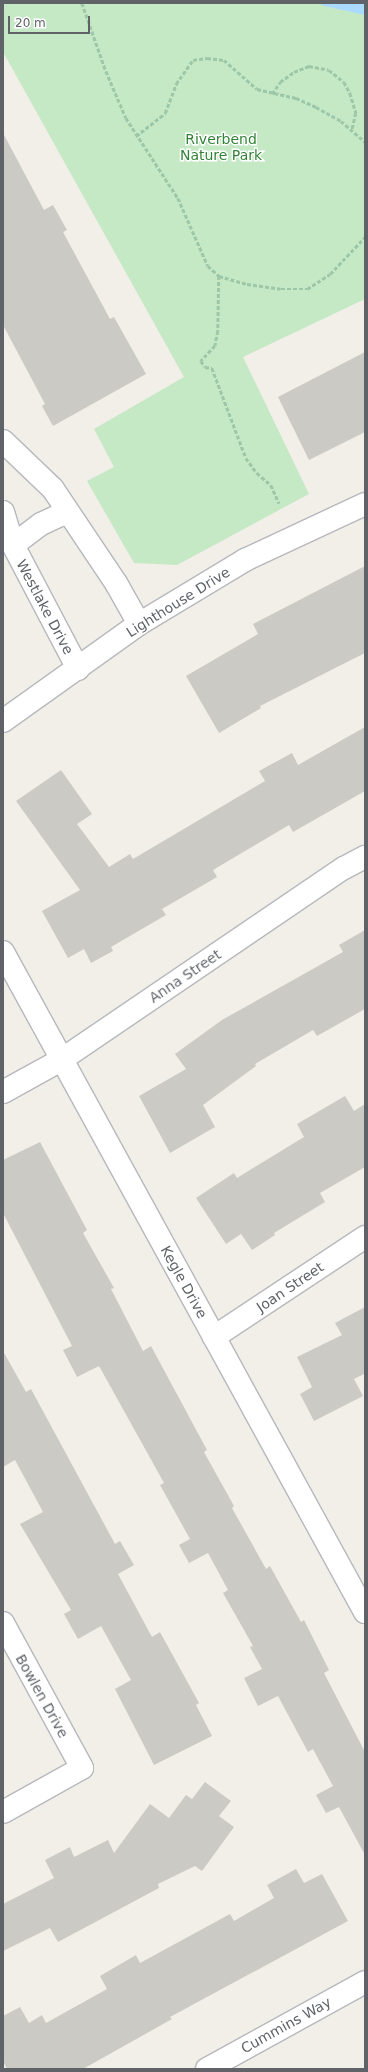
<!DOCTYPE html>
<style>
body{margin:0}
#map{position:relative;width:368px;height:2072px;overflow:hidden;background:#f1efe8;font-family:"DejaVu Sans",sans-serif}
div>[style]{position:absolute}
.green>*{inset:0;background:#c5e8c5}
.water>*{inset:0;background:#aadaff}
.building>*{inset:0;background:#cccac5}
.path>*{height:2.5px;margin-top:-1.25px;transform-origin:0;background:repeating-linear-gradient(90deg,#9cc7a9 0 4px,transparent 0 6px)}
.roads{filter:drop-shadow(1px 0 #b5b8bc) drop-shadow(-1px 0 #b5b8bc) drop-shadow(0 1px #b5b8bc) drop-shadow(0 -1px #b5b8bc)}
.street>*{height:22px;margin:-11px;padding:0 11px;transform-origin:11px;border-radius:11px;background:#fff}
.secondary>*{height:22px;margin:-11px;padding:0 11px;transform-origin:11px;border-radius:11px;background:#fff}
span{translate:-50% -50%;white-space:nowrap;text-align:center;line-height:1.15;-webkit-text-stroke:3px #fff;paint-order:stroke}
.park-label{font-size:14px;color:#348238}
.street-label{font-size:14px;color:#5f6368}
.frame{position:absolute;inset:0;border:4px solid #5f6368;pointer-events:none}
.scale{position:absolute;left:8px;top:16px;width:82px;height:18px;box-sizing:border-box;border:2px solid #5f6368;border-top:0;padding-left:5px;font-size:12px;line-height:14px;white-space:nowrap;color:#5f6368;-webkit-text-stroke:3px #fff;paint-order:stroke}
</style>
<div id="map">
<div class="green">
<i style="clip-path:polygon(3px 3px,365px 3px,365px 299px,243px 357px,309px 494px,177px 565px,134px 563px,87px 481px,114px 467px,94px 429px,184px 377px,3px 52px)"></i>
</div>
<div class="water">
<i style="clip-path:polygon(319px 3px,365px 3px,365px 15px,324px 6px)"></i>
</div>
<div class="building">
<i style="clip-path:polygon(3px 133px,44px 210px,53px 205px,67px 230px,63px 232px,110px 319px,114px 317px,146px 374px,53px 426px,42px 406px,45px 404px,3px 325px)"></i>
<i style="clip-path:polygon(365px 352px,365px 432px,309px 460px,278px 397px)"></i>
<i style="clip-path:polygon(365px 566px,365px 653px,260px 706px,261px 708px,219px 733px,186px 676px,258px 634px,253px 624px)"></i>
<i style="clip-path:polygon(365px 727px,365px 791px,293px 832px,289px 825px,213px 870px,217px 877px,162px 909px,166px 915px,111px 947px,113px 951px,91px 963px,84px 949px,68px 958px,42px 911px,80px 890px,16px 801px,61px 770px,92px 814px,77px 824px,109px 867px,130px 854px,133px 859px,265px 781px,259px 771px,292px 753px,298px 765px)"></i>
<i style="clip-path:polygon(365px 930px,365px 1009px,317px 1036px,313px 1030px,255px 1064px,256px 1066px,203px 1105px,215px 1127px,170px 1153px,139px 1096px,186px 1069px,175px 1054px,222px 1020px,343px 952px,339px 945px)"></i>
<i style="clip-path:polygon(345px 1096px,354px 1111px,365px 1104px,365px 1167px,320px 1193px,325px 1202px,274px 1233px,275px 1235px,252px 1250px,241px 1234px,226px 1244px,196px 1198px,234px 1173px,237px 1178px,304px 1137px,297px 1124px)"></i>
<i style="clip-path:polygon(40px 1142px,87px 1230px,83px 1233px,114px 1288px,111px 1289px,143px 1351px,151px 1346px,207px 1450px,204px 1452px,234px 1506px,232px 1508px,266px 1569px,270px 1566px,301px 1622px,304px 1620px,329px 1670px,324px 1673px,365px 1752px,365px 1855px,339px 1807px,326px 1813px,316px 1795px,333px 1786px,313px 1749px,308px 1752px,278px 1696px,258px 1706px,244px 1678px,262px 1669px,250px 1647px,253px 1646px,223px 1593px,228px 1590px,208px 1553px,189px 1563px,179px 1545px,190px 1539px,160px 1485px,164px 1483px,99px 1366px,77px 1377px,63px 1350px,72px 1346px,3px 1213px,3px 1160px)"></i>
<i style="clip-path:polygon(365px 1307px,365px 1376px,364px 1374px,354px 1379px,363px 1396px,314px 1421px,300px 1394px,312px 1387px,297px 1357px,342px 1335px,335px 1323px)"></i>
<i style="clip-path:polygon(3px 1351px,26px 1392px,31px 1389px,115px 1544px,120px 1541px,134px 1565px,118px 1574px,152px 1637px,160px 1632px,199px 1703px,196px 1705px,212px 1736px,154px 1765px,115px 1689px,131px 1680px,101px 1626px,78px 1639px,64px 1614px,71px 1610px,20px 1524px,43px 1512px,15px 1460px,3px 1467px)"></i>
<i style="clip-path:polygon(205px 1782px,231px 1801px,219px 1816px,234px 1827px,202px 1871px,195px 1866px,158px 1884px,159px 1888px,58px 1942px,50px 1928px,3px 1951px,3px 1904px,54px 1878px,45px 1860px,70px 1847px,74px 1857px,108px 1840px,114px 1853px,150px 1804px,169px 1818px,186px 1795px,192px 1799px)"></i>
<i style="clip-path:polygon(296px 1869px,304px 1883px,322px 1874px,348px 1921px,170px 2017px,172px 2019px,83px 2069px,7px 2069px,3px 2061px,3px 2016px,20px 2007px,29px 2023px,42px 2015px,46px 2023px,107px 1989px,100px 1976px,136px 1955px,140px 1963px,230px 1914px,234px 1921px,274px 1898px,267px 1885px)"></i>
</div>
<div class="path">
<i style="left:82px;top:3px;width:72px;rotate:70.6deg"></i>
<i style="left:106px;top:71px;width:51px;rotate:66.9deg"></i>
<i style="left:126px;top:118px;width:95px;rotate:57deg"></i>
<i style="left:178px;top:198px;width:74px;rotate:66.2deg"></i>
<i style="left:208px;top:266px;width:15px;rotate:42deg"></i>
<i style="left:219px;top:276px;width:29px;rotate:16deg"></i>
<i style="left:247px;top:284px;width:34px;rotate:8deg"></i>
<i style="left:281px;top:289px;width:26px"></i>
<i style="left:307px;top:289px;width:27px;rotate:-33deg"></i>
<i style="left:330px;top:274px;width:51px;rotate:-46.6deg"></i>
<i style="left:272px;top:94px;width:14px;rotate:-56deg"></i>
<i style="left:280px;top:82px;width:17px;rotate:-36deg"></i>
<i style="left:294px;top:72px;width:16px;rotate:-22deg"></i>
<i style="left:309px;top:66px;width:20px;rotate:11deg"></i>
<i style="left:329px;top:70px;width:19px;rotate:39deg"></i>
<i style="left:344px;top:82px;width:13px;rotate:61deg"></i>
<i style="left:350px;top:93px;width:21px;rotate:73deg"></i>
<i style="left:356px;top:113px;width:17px;rotate:103deg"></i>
<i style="left:136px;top:136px;width:37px;rotate:-38deg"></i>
<i style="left:165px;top:113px;width:31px;rotate:-69deg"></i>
<i style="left:176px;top:84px;width:29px;rotate:-55deg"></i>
<i style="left:193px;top:60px;width:14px;rotate:-8deg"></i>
<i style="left:207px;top:58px;width:17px;rotate:7deg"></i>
<i style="left:224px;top:60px;width:44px;rotate:41.3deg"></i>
<i style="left:257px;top:89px;width:40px;rotate:13deg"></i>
<i style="left:296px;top:98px;width:22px;rotate:24deg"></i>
<i style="left:316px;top:107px;width:29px;rotate:29deg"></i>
<i style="left:341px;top:121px;width:32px;rotate:41deg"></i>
<i style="left:219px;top:276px;width:55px;rotate:91deg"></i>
<i style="left:218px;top:331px;width:15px;rotate:101deg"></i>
<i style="left:215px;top:346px;width:21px;rotate:133deg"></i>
<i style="left:201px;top:361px;width:7px;rotate:56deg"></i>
<i style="left:205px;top:367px;width:7px;rotate:8deg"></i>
<i style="left:212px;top:368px;width:96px;rotate:69.3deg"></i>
<i style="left:246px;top:458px;width:19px;rotate:54deg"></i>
<i style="left:257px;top:473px;width:18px;rotate:41deg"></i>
<i style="left:271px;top:485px;width:20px;rotate:66deg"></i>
</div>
<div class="roads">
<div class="street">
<i style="left:3px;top:441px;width:69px;rotate:43.8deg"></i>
<i style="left:53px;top:489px;width:113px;rotate:56.2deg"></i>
<i style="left:116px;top:583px;width:47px;rotate:60.7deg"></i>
<i style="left:3px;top:512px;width:34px;rotate:73deg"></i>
<i style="left:13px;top:545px;width:140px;rotate:62.3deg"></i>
<i style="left:13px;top:545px;width:35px;rotate:-37deg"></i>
<i style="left:41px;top:524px;width:29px;rotate:-25deg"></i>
<i style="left:61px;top:1060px;width:342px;rotate:-34.2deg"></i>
<i style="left:344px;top:868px;width:24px;rotate:-28deg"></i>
<i style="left:214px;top:1337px;width:181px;rotate:-33.5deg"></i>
<i style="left:3px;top:1623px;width:165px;rotate:61.4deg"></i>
<i style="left:82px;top:1768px;width:90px;rotate:150.9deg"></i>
<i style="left:207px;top:2069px;width:180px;rotate:-28.8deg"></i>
</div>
<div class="secondary">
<i style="left:3px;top:721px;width:167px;rotate:-35.5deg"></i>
<i style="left:139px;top:624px;width:124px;rotate:-31.1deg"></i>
<i style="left:245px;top:560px;width:132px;rotate:-25deg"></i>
<i style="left:3px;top:952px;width:753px;rotate:61.26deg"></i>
<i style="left:3px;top:1092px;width:66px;rotate:-28.9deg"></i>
</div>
</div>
<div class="park-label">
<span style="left:221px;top:147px">Riverbend<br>Nature Park</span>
</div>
<div class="street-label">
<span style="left:178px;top:602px;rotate:-32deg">Lighthouse Drive</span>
<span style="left:45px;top:607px;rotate:62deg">Westlake Drive</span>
<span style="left:185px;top:976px;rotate:-34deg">Anna Street</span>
<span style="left:184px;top:1282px;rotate:61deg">Kegle Drive</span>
<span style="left:290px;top:1287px;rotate:-34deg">Joan Street</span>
<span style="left:42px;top:1696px;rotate:61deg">Bowlen Drive</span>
<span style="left:286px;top:2025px;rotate:-29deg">Cummins Way</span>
</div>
<div class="frame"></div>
<div class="scale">20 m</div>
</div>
